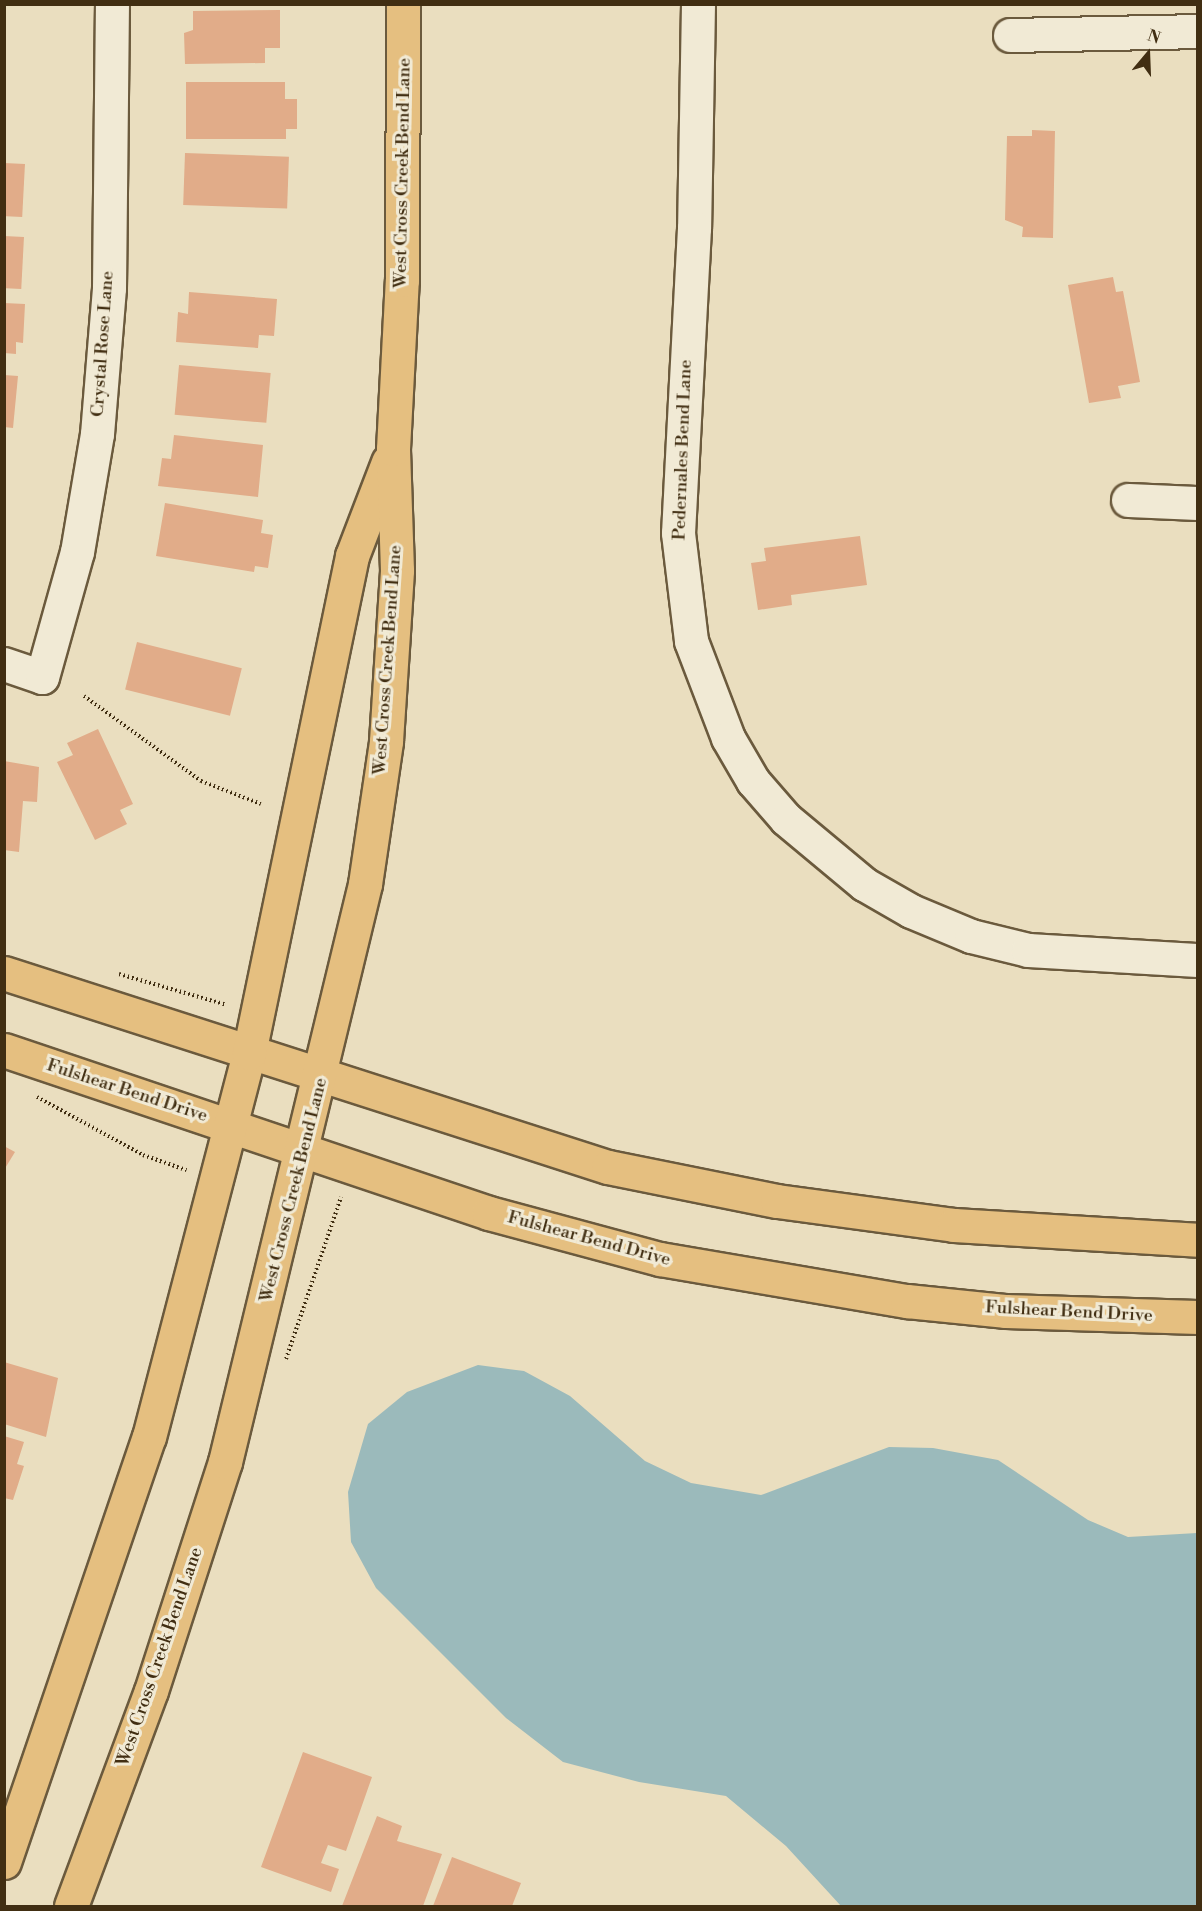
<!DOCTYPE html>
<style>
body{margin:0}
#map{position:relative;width:1202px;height:1911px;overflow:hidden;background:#eadebf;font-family:"Libre Bodoni",serif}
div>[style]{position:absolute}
.water>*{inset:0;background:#9bbabb}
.building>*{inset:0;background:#e1ac89;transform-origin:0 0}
.path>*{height:4px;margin-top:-2px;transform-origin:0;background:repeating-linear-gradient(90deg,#412e12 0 1.5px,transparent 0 4.5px)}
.roads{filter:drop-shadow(2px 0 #6b5a3d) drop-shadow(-2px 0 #6b5a3d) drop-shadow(0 2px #6b5a3d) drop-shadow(0 -2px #6b5a3d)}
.minor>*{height:33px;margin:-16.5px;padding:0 16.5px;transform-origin:16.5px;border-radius:16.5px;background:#f1ead5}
.major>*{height:33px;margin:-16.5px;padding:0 16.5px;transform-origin:16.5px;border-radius:16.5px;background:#e5bf80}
span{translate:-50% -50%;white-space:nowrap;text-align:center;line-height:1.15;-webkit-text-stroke:6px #f1ead5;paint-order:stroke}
.street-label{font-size:18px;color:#412e12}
.frame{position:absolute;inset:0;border:6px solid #412e12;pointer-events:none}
.north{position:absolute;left:1118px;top:24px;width:60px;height:60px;-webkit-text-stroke:4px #f1ead5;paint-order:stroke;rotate:19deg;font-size:16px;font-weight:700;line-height:24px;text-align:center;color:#412e12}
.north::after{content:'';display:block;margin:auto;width:21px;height:27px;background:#412e12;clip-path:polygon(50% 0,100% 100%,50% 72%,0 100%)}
</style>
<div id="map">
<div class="water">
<i style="clip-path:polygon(478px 1365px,524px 1371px,570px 1396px,645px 1461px,691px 1483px,761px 1495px,889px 1447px,933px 1448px,998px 1460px,1088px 1520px,1128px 1537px,1197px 1533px,1197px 1906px,841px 1906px,786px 1846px,726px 1796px,639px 1782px,563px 1762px,506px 1718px,376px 1588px,351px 1542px,348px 1492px,368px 1424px,407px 1392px)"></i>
</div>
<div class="building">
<i style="clip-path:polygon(280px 10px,280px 48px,265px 48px,265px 63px,185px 64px,184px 33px,193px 30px,193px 11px)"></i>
<i style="clip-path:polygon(186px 82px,285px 82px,285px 99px,297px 99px,297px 129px,286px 129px,286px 139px,186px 139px)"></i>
<i style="clip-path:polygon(1032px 130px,1055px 131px,1053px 238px,1022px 237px,1023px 227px,1005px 220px,1007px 136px,1032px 136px)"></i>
<i style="left:185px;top:153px;width:104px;height:52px;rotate:2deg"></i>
<i style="left:4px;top:163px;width:21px;height:53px;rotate:3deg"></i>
<i style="left:4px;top:236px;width:20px;height:52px;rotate:3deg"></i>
<i style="clip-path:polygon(1113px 277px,1116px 292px,1123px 291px,1140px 382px,1118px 386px,1121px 398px,1089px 403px,1068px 285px)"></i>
<i style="clip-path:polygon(189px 292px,277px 299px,274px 336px,259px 335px,258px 348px,176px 342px,178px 312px,188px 314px)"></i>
<i style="clip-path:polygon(4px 303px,25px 304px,23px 343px,16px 342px,16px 354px,4px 353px)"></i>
<i style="left:179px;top:365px;width:92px;height:50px;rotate:5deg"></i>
<i style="clip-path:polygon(4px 375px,18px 376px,13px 428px,4px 427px)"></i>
<i style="clip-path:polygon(174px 435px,263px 445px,258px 497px,158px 486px,162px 458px,171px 459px)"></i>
<i style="clip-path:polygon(165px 503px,263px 520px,261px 533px,273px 535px,268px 568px,255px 566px,254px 572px,156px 556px)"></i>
<i style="clip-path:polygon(860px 536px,867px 585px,791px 595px,792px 605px,758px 610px,751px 563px,766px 561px,764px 548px)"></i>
<i style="left:137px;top:642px;width:108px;height:49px;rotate:14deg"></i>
<i style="clip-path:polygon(98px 729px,133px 804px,120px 810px,127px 824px,95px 840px,57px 762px,73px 755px,67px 743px)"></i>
<i style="clip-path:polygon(4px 761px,39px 767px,37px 802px,23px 801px,19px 852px,4px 850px)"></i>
<i style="clip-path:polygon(4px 1146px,15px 1152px,4px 1170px)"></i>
<i style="clip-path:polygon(4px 1362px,58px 1378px,46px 1437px,4px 1424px)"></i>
<i style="clip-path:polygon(4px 1436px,24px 1442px,17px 1464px,24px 1466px,13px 1500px,4px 1498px)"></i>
<i style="clip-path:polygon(303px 1752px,372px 1777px,346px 1851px,328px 1845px,321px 1863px,339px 1869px,331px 1892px,261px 1867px)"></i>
<i style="clip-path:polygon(377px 1816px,402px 1826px,397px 1841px,442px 1854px,423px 1906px,342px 1906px)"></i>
<i style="clip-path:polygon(452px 1857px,521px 1883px,512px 1906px,433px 1906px)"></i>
</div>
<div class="path">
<i style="left:84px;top:696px;width:145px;rotate:36deg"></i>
<i style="left:201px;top:781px;width:64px;rotate:21deg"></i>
<i style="left:119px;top:974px;width:112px;rotate:16deg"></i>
<i style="left:37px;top:1097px;width:121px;rotate:28.7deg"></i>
<i style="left:143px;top:1155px;width:46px;rotate:19.2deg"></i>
<i style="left:286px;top:1359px;width:171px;rotate:-71.2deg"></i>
</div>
<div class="roads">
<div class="minor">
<i style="left:698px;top:4px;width:224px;rotate:91deg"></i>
<i style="left:694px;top:228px;width:305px;rotate:93deg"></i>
<i style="left:678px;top:533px;width:109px;rotate:83.1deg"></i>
<i style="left:691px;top:641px;width:104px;rotate:69.1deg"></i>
<i style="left:728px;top:738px;width:50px;rotate:59.8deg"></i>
<i style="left:753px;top:781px;width:50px;rotate:49deg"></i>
<i style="left:786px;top:819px;width:102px;rotate:39.8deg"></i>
<i style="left:864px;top:884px;width:54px;rotate:29.9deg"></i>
<i style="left:911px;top:911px;width:65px;rotate:22.6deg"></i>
<i style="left:971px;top:936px;width:59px;rotate:13.8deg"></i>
<i style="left:1028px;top:950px;width:170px;rotate:3.4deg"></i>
<i style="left:1010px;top:35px;width:188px;rotate:-1.2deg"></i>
<i style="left:1128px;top:500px;width:70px;rotate:2.5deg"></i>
<i style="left:4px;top:664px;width:40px;rotate:18.9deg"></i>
<i style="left:42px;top:677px;width:130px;rotate:-74.4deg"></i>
<i style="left:77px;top:552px;width:120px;rotate:-80.4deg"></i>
<i style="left:97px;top:434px;width:146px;rotate:-85.3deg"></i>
<i style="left:109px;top:288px;width:284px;rotate:-89.4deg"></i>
</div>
<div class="major">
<i style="left:4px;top:973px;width:634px;rotate:17.81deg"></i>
<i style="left:608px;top:1167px;width:172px;rotate:11.4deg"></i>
<i style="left:777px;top:1201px;width:179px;rotate:7.7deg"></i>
<i style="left:954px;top:1225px;width:244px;rotate:3.5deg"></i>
<i style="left:4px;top:1050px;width:512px;rotate:18.58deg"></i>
<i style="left:489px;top:1213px;width:177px;rotate:15.1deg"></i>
<i style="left:660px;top:1259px;width:251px;rotate:9.7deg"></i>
<i style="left:907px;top:1301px;width:100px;rotate:5.8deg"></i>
<i style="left:1006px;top:1311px;width:192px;rotate:1.8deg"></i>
<i style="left:4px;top:1862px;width:449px;rotate:-71.2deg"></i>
<i style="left:149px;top:1437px;width:397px;rotate:-75.4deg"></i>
<i style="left:249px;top:1053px;width:508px;rotate:-78.29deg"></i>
<i style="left:352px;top:556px;width:101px;rotate:-69deg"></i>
<i style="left:71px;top:1906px;width:229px;rotate:-69.6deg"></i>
<i style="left:151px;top:1691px;width:241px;rotate:-72.1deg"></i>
<i style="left:225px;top:1462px;width:595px;rotate:-76.38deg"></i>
<i style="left:365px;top:884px;width:145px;rotate:-81.6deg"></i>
<i style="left:386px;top:741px;width:171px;rotate:-86.3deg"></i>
<i style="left:397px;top:570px;width:121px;rotate:-91.9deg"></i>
<i style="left:393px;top:449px;width:169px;rotate:-87deg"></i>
<i style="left:402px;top:280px;width:276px;rotate:-89.8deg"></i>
</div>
</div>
<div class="street-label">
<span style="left:403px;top:173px;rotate:-89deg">West Cross Creek Bend Lane</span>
<span style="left:103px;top:344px;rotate:-86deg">Crystal Rose Lane</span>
<span style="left:683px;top:450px;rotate:-88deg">Pedernales Bend Lane</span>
<span style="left:388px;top:660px;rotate:-86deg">West Cross Creek Bend Lane</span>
<span style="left:127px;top:1091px;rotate:18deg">Fulshear Bend Drive</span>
<span style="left:294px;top:1190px;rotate:-76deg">West Cross Creek Bend Lane</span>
<span style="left:589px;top:1239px;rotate:15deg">Fulshear Bend Drive</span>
<span style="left:1069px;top:1312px;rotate:3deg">Fulshear Bend Drive</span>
<span style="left:160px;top:1657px;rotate:-71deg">West Cross Creek Bend Lane</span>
</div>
<div class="frame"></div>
<div class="north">N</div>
</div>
